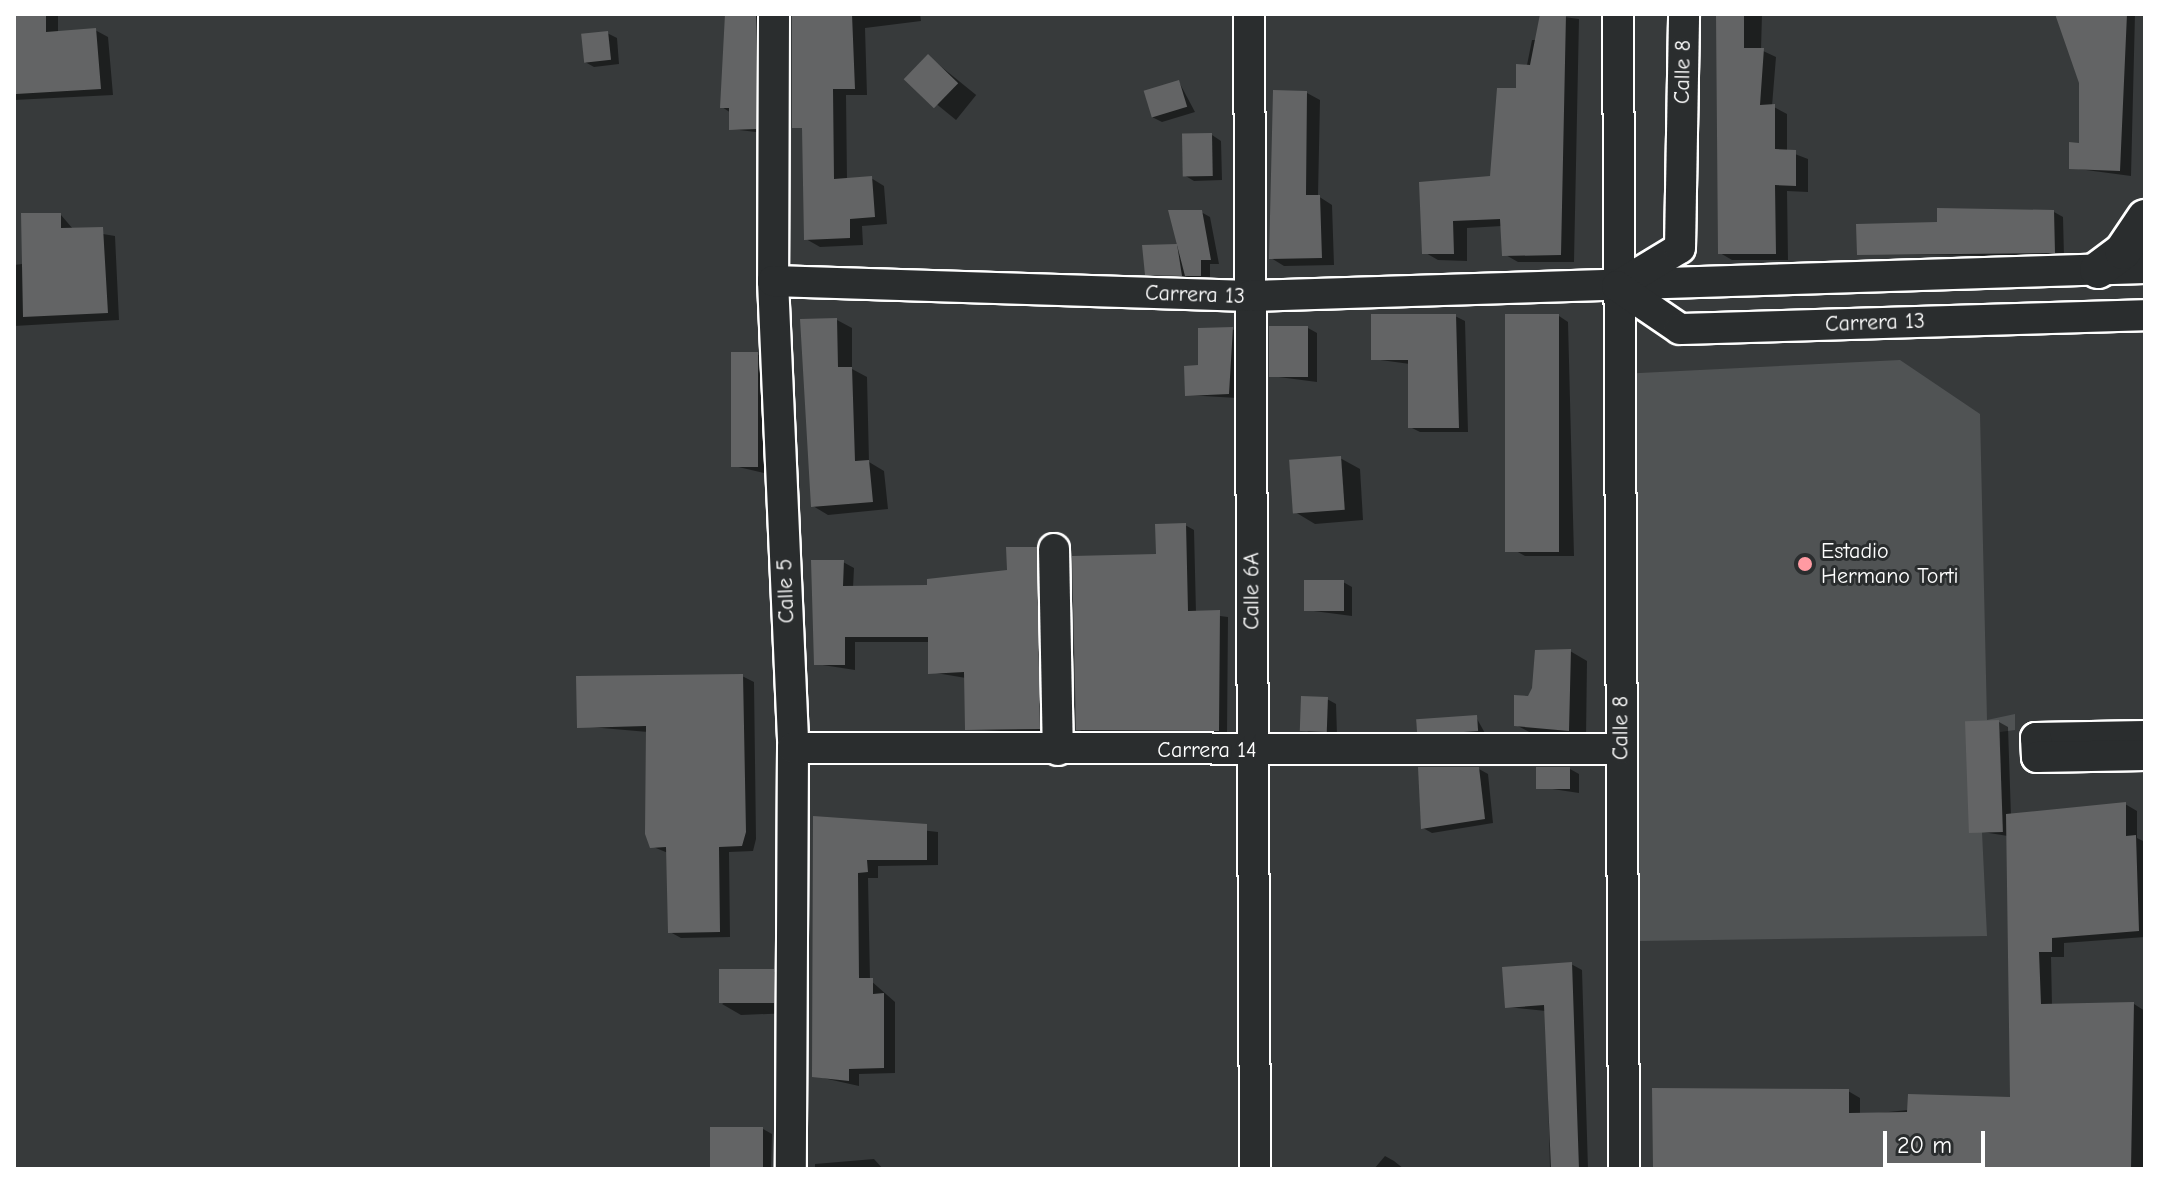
<!DOCTYPE html>
<style>
body{margin:0}
#map{position:relative;width:2159px;height:1183px;overflow:hidden;background:#373a3b;font-family:"Comic Neue",sans-serif}
div>[style]{position:absolute}
.green>*{inset:0;background:#505354}
.shadow>*{inset:0;background:#0007;transform-origin:0 0}
.building>*{inset:0;background:#636465;transform-origin:0 0}
.roads{filter:drop-shadow(2px 0 #fff) drop-shadow(-2px 0 #fff) drop-shadow(0 2px #fff) drop-shadow(0 -2px #fff)}
.minor>*{height:30px;margin:-15px;padding:0 15px;transform-origin:15px;border-radius:15px;background:#2a2d2e}
.tertiary>*{height:36px;margin:-18px;padding:0 18px;transform-origin:18px;border-radius:18px;background:#2a2d2e}
.dots>*{width:22px;height:22px;translate:-50% -50%;box-sizing:border-box;border:4px solid #2a2d2e;border-radius:50%}
span{translate:-50% -50%;white-space:nowrap;text-align:center;line-height:1.15;-webkit-text-stroke:6px #2a2d2e;paint-order:stroke}
.street-label{font-size:22px;color:#fff}
.poi-label{font-size:22px;color:#fff}
.left{translate:0 -50%;text-align:left}
.frame{position:absolute;inset:0;border:16px solid #fff;pointer-events:none}
.scale{position:absolute;left:1883px;top:1131px;width:102px;height:36px;box-sizing:border-box;border:4px solid #fff;border-top:0;padding-left:10px;font-size:24px;line-height:28px;white-space:nowrap;color:#fff;-webkit-text-stroke:6px #2a2d2e;paint-order:stroke}
</style>
<div id="map">
<div class="green">
<i style="clip-path:polygon(1900px 360px,1980px 414px,1987px 720px,2015px 714px,2015px 730px,2000px 732px,2002px 832px,1982px 832px,1987px 936px,1638px 941px,1620px 374px)"></i>
</div>
<div class="shadow">
<i style="clip-path:polygon(14px 14px,58px 14px,58px 33px,95px 30px,108px 37px,113px 95px,14px 100px)"></i>
<i style="clip-path:polygon(727px 14px,763px 14px,764px 133px,731px 129px,731px 113px,722px 107px)"></i>
<i style="clip-path:polygon(807px 14px,920px 14px,921px 21px,865px 28px,867px 95px,846px 95px,847px 180px,871px 178px,884px 186px,887px 224px,862px 226px,863px 245px,820px 247px,806px 239px)"></i>
<i style="clip-path:polygon(1542px 14px,1579px 19px,1574px 262px,1518px 262px,1504px 254px,1502px 226px,1467px 228px,1467px 261px,1438px 260px,1424px 252px,1492px 177px,1526px 118px,1527px 65px,1532px 40px,1541px 40px)"></i>
<i style="clip-path:polygon(1719px 14px,1762px 14px,1761px 50px,1776px 57px,1772px 106px,1787px 114px,1787px 151px,1808px 159px,1808px 192px,1787px 191px,1788px 260px,1732px 260px,1720px 253px)"></i>
<i style="clip-path:polygon(2059px 14px,2135px 14px,2131px 176px,2071px 168px,2081px 145px,2081px 82px)"></i>
<i style="clip-path:polygon(607px 33px,617px 38px,619px 64px,594px 67px,585px 62px)"></i>
<i style="left:928px;top:56px;width:62px;height:32px;rotate:39deg"></i>
<i style="clip-path:polygon(1179px 82px,1195px 112px,1162px 122px,1152px 117px)"></i>
<i style="clip-path:polygon(1307px 93px,1320px 100px,1318px 196px,1332px 205px,1334px 265px,1284px 266px,1271px 258px)"></i>
<i style="clip-path:polygon(1212px 135px,1221px 141px,1222px 180px,1194px 181px,1184px 175px)"></i>
<i style="clip-path:polygon(1201px 212px,1210px 217px,1219px 264px,1210px 264px,1210px 280px,1147px 273px,1144px 246px,1179px 246px)"></i>
<i style="clip-path:polygon(2054px 212px,2063px 217px,2064px 257px,1859px 254px,1939px 224px)"></i>
<i style="clip-path:polygon(23px 215px,61px 215px,73px 229px,115px 236px,119px 320px,14px 326px,14px 335px,14px 265px,22px 264px)"></i>
<i style="left:1153px;top:277px;width:37px;height:4px;rotate:2deg"></i>
<i style="clip-path:polygon(1455px 316px,1465px 321px,1468px 432px,1420px 432px,1410px 427px,1410px 364px,1373px 359px)"></i>
<i style="clip-path:polygon(1559px 316px,1568px 322px,1574px 556px,1525px 556px,1516px 551px)"></i>
<i style="clip-path:polygon(837px 320px,852px 328px,852px 369px,867px 377px,869px 462px,884px 471px,888px 509px,828px 515px,813px 506px)"></i>
<i style="clip-path:polygon(1308px 328px,1317px 333px,1317px 382px,1271px 376px)"></i>
<i style="clip-path:polygon(1232px 329px,1241px 334px,1237px 398px,1187px 395px)"></i>
<i style="clip-path:polygon(757px 354px,773px 363px,773px 475px,734px 466px)"></i>
<i style="clip-path:polygon(1340px 458px,1360px 469px,1363px 520px,1315px 524px,1295px 512px)"></i>
<i style="clip-path:polygon(1185px 525px,1194px 530px,1196px 613px,1228px 617px,1227px 735px,1087px 734px,1078px 729px,1158px 556px)"></i>
<i style="clip-path:polygon(1036px 549px,1047px 555px,1050px 734px,967px 729px,966px 678px,930px 672px,930px 642px,855px 642px,855px 670px,816px 664px,843px 562px,854px 568px,853px 588px,930px 587px,1009px 572px)"></i>
<i style="clip-path:polygon(1343px 582px,1352px 587px,1352px 616px,1306px 610px)"></i>
<i style="clip-path:polygon(1570px 651px,1587px 661px,1586px 739px,1533px 734px,1516px 725px)"></i>
<i style="clip-path:polygon(742px 676px,754px 682px,756px 839px,753px 851px,729px 852px,730px 937px,681px 938px,670px 932px,668px 853px,651px 846px,648px 732px,579px 726px)"></i>
<i style="clip-path:polygon(1327px 699px,1336px 704px,1337px 735px,1313px 735px,1304px 729px)"></i>
<i style="clip-path:polygon(1476px 717px,1486px 735px,1419px 730px)"></i>
<i style="clip-path:polygon(1999px 722px,2008px 727px,2011px 816px,2125px 804px,2137px 811px,2137px 838px,2145px 842px,2145px 937px,2064px 943px,2064px 957px,2051px 957px,2052px 1006px,2134px 1004px,2145px 1011px,2144px 1169px,1655px 1169px,1848px 1091px,1860px 1098px,1860px 1115px,2012px 1099px,2008px 836px,1970px 830px)"></i>
<i style="clip-path:polygon(1479px 769px,1488px 774px,1493px 823px,1432px 833px,1423px 828px)"></i>
<i style="clip-path:polygon(1570px 769px,1579px 774px,1579px 793px,1539px 787px)"></i>
<i style="clip-path:polygon(815px 818px,938px 832px,938px 865px,878px 866px,878px 878px,868px 878px,870px 980px,895px 1002px,895px 1073px,859px 1074px,859px 1086px,814px 1076px)"></i>
<i style="clip-path:polygon(1571px 964px,1582px 970px,1588px 1169px,1550px 1169px,1546px 1011px,1507px 1007px)"></i>
<i style="clip-path:polygon(773px 971px,793px 982px,792px 1013px,741px 1015px,722px 1004px)"></i>
<i style="clip-path:polygon(763px 1129px,772px 1134px,771px 1169px,712px 1169px)"></i>
<i style="clip-path:polygon(1385px 1156px,1394px 1161px,1404px 1169px,1374px 1169px)"></i>
<i style="clip-path:polygon(874px 1159px,883px 1169px,815px 1169px,815px 1164px)"></i>
</div>
<div class="building">
<i style="clip-path:polygon(15px 14px,46px 14px,46px 32px,96px 28px,101px 89px,16px 94px)"></i>
<i style="clip-path:polygon(725px 14px,756px 14px,756px 129px,729px 130px,729px 108px,720px 108px)"></i>
<i style="clip-path:polygon(792px 14px,852px 14px,855px 89px,833px 89px,834px 179px,872px 176px,875px 217px,850px 219px,850px 238px,804px 240px,802px 128px,792px 128px)"></i>
<i style="clip-path:polygon(1540px 14px,1566px 14px,1561px 255px,1502px 256px,1500px 219px,1453px 221px,1454px 254px,1422px 254px,1419px 182px,1490px 176px,1497px 88px,1516px 88px,1516px 64px,1530px 65px)"></i>
<i style="clip-path:polygon(1716px 14px,1744px 14px,1744px 48px,1764px 48px,1760px 105px,1775px 104px,1775px 149px,1796px 150px,1796px 186px,1775px 185px,1776px 254px,1718px 254px)"></i>
<i style="clip-path:polygon(2055px 14px,2127px 14px,2120px 171px,2069px 169px,2069px 142px,2079px 143px,2079px 83px)"></i>
<i style="left:608px;top:31px;width:29px;height:27px;rotate:84deg"></i>
<i style="left:928px;top:54px;width:42px;height:35px;rotate:44deg"></i>
<i style="left:1179px;top:80px;width:28px;height:37px;rotate:73deg"></i>
<i style="clip-path:polygon(1273px 90px,1307px 91px,1306px 195px,1320px 195px,1322px 258px,1269px 259px)"></i>
<i style="left:1212px;top:133px;width:43px;height:30px;rotate:89deg"></i>
<i style="clip-path:polygon(1937px 208px,2054px 210px,2055px 253px,1857px 255px,1856px 224px,1937px 222px)"></i>
<i style="clip-path:polygon(1168px 210px,1202px 210px,1211px 260px,1201px 260px,1201px 276px,1185px 276px)"></i>
<i style="clip-path:polygon(21px 213px,61px 213px,61px 228px,103px 227px,108px 313px,23px 317px)"></i>
<i style="clip-path:polygon(1177px 244px,1182px 276px,1145px 275px,1142px 245px)"></i>
<i style="clip-path:polygon(1371px 314px,1456px 314px,1459px 428px,1408px 428px,1408px 360px,1371px 360px)"></i>
<i style="left:1505px;top:314px;width:54px;height:238px"></i>
<i style="clip-path:polygon(837px 318px,838px 367px,852px 367px,855px 461px,869px 460px,873px 502px,811px 507px,800px 319px)"></i>
<i style="left:1269px;top:326px;width:39px;height:51px"></i>
<i style="clip-path:polygon(1233px 327px,1229px 394px,1185px 396px,1184px 366px,1198px 365px,1198px 328px)"></i>
<i style="left:758px;top:352px;width:115px;height:27px;rotate:90deg"></i>
<i style="left:1341px;top:456px;width:54px;height:52px;rotate:86deg"></i>
<i style="clip-path:polygon(1186px 523px,1188px 611px,1220px 610px,1219px 731px,1076px 730px,1072px 556px,1156px 554px,1155px 524px)"></i>
<i style="clip-path:polygon(1006px 547px,1037px 547px,1040px 729px,965px 730px,964px 672px,928px 674px,928px 637px,845px 637px,845px 665px,814px 665px,811px 560px,844px 560px,843px 586px,927px 585px,927px 579px,1007px 570px)"></i>
<i style="left:1304px;top:580px;width:40px;height:31px"></i>
<i style="clip-path:polygon(1571px 649px,1569px 731px,1514px 726px,1514px 695px,1528px 696px,1532px 688px,1535px 650px)"></i>
<i style="clip-path:polygon(743px 674px,746px 832px,742px 846px,719px 847px,720px 932px,668px 933px,666px 847px,650px 848px,645px 834px,646px 726px,577px 728px,576px 676px)"></i>
<i style="left:1301px;top:696px;width:27px;height:35px;rotate:2deg"></i>
<i style="left:1477px;top:715px;width:16px;height:61px;rotate:86deg"></i>
<i style="left:1999px;top:720px;width:112px;height:34px;rotate:88deg"></i>
<i style="clip-path:polygon(1418px 767px,1479px 767px,1485px 819px,1421px 829px)"></i>
<i style="left:1536px;top:767px;width:34px;height:22px"></i>
<i style="clip-path:polygon(2126px 802px,2126px 836px,2136px 835px,2139px 931px,2052px 938px,2052px 952px,2039px 952px,2041px 1004px,2134px 1002px,2131px 1169px,1653px 1169px,1652px 1088px,1849px 1089px,1849px 1113px,1907px 1112px,1908px 1094px,2010px 1097px,2006px 814px)"></i>
<i style="clip-path:polygon(813px 816px,927px 824px,927px 860px,867px 860px,868px 872px,858px 873px,859px 978px,873px 978px,873px 994px,884px 993px,884px 1068px,849px 1069px,849px 1081px,812px 1077px)"></i>
<i style="clip-path:polygon(1572px 962px,1579px 1169px,1551px 1169px,1544px 1005px,1505px 1008px,1502px 967px)"></i>
<i style="left:774px;top:969px;width:34px;height:55px;rotate:90deg"></i>
<i style="left:763px;top:1127px;width:42px;height:53px;rotate:90deg"></i>
</div>
<div class="roads">
<div class="minor">
<i style="left:774px;top:14px;width:267px;rotate:90.2deg"></i>
<i style="left:773px;top:281px;width:467px;rotate:87.5deg"></i>
<i style="left:793px;top:748px;width:421px;rotate:90.3deg"></i>
<i style="left:1249px;top:14px;width:1155px;rotate:89.7deg"></i>
<i style="left:1618px;top:14px;width:1155px;rotate:89.7deg"></i>
<i style="left:773px;top:281px;width:477px;rotate:1.8deg"></i>
<i style="left:1250px;top:296px;width:895px;rotate:-1.79deg"></i>
<i style="left:1619px;top:285px;width:71px;rotate:-31.2deg"></i>
<i style="left:1680px;top:248px;width:234px;rotate:-89deg"></i>
<i style="left:1617px;top:286px;width:76px;rotate:34.3deg"></i>
<i style="left:1680px;top:329px;width:465px;rotate:-1.7deg"></i>
<i style="left:1054px;top:549px;width:201px;rotate:88.9deg"></i>
<i style="left:2145px;top:736px;width:109px;rotate:178.9deg"></i>
<i style="left:2036px;top:738px;width:19px;rotate:87deg"></i>
<i style="left:2037px;top:757px;width:108px;rotate:-1.1deg"></i>
<i style="left:793px;top:748px;width:828px;rotate:0.07deg"></i>
</div>
<div class="tertiary">
<i style="left:2098px;top:270px;width:31px;rotate:-37deg"></i>
<i style="left:2123px;top:251px;width:40px;rotate:-56deg"></i>
</div>
</div>
<div class="dots">
<i style="left:1805px;top:564px;background:#ff9aa2"></i>
</div>
<div class="street-label">
<span style="left:1683px;top:72px;rotate:-89deg">Calle 8</span>
<span style="left:1195px;top:295px;rotate:2deg">Carrera 13</span>
<span style="left:1875px;top:323px;rotate:-2deg">Carrera 13</span>
<span style="left:786px;top:591px;rotate:-92deg">Calle 5</span>
<span style="left:1252px;top:591px;rotate:-90deg">Calle 6A</span>
<span style="left:1621px;top:728px;rotate:-90deg">Calle 8</span>
<span style="left:1207px;top:751px">Carrera 14</span>
</div>
<div class="poi-label">
<span class="left" style="left:1821px;top:564px">Estadio<br>Hermano Torti</span>
</div>
<div class="frame"></div>
<div class="scale">20 m</div>
</div>
